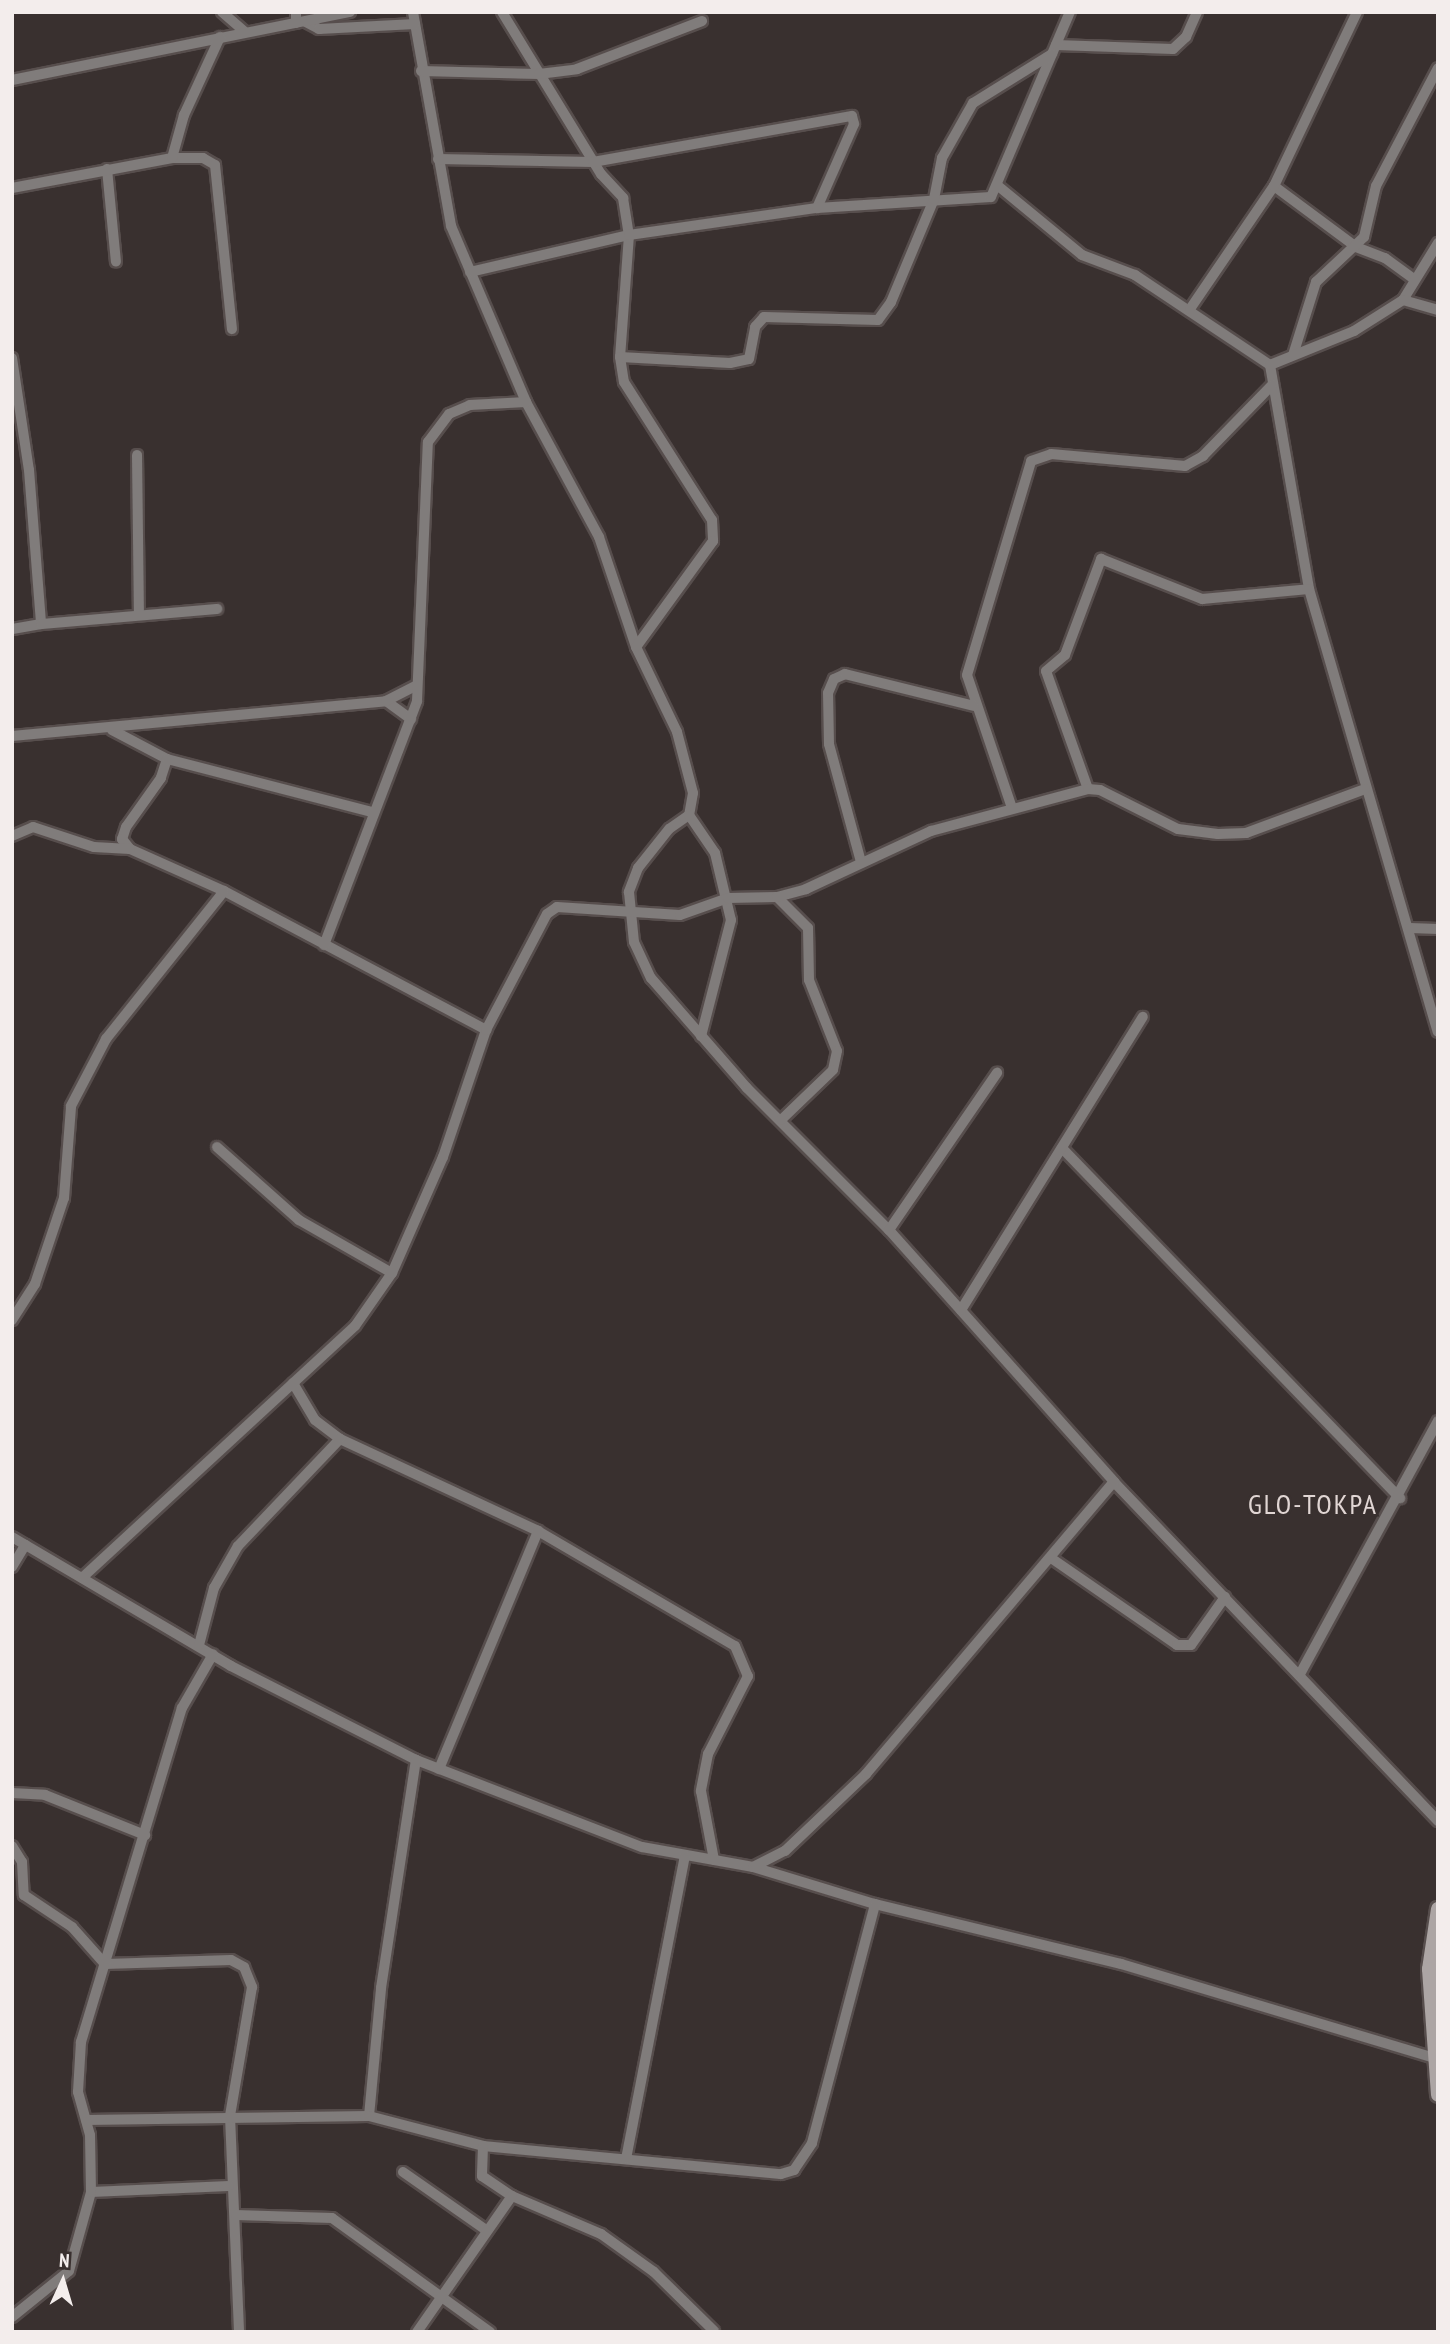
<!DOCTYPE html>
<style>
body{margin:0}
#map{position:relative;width:1450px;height:2344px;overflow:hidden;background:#39302f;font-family:"PT Sans Narrow",sans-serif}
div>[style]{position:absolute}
.roads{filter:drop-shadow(2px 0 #574e4d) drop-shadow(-2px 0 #574e4d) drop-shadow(0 2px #574e4d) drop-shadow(0 -2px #574e4d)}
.street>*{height:10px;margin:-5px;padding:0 5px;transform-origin:5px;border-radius:5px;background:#807c7b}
.secondary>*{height:14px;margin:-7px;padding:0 7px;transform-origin:7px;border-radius:7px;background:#aca5a4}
span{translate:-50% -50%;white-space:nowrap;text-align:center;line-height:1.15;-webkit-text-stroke:5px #39302f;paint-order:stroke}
.quarter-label{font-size:28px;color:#e1d6d4;letter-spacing:2px}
.frame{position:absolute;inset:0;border:14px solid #f3edec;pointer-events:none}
.north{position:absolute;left:28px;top:2246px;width:70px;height:70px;-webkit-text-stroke:5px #39302f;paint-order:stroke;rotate:4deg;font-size:19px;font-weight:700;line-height:28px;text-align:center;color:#f3edec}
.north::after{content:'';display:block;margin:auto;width:24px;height:32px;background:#f3edec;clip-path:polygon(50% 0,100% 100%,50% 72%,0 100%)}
</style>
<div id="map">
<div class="roads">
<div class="street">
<i style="left:222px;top:12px;width:29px;rotate:41deg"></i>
<i style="left:296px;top:12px;width:11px;rotate:90deg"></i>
<i style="left:413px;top:12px;width:217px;rotate:79.9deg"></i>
<i style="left:451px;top:226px;width:191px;rotate:66.9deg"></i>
<i style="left:526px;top:402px;width:153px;rotate:61.6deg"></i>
<i style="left:599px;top:537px;width:116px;rotate:71.4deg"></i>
<i style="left:636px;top:647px;width:94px;rotate:64.2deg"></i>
<i style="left:677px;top:732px;width:63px;rotate:75.3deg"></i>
<i style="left:693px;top:793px;width:22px;rotate:100deg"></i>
<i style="left:689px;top:815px;width:24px;rotate:145deg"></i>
<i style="left:669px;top:829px;width:50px;rotate:128.5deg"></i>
<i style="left:638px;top:868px;width:26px;rotate:111deg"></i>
<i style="left:629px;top:892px;width:50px;rotate:84.3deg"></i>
<i style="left:634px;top:942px;width:40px;rotate:65deg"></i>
<i style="left:651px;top:978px;width:146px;rotate:48.9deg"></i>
<i style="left:747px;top:1088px;width:201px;rotate:45deg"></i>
<i style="left:889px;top:1230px;width:338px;rotate:48.2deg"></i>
<i style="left:1114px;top:1482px;width:469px;rotate:46.3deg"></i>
<i style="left:502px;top:12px;width:190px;rotate:58.6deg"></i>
<i style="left:601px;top:174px;width:33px;rotate:47deg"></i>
<i style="left:623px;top:198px;width:37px;rotate:81deg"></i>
<i style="left:629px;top:235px;width:122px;rotate:94.2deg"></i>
<i style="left:620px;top:357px;width:25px;rotate:81deg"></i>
<i style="left:624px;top:382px;width:164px;rotate:57.5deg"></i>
<i style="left:712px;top:520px;width:21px;rotate:87deg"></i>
<i style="left:713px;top:541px;width:131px;rotate:126deg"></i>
<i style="left:306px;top:22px;width:15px;rotate:28deg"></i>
<i style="left:319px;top:29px;width:96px;rotate:-3deg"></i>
<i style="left:1056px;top:45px;width:117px;rotate:2deg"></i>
<i style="left:1173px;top:49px;width:18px;rotate:-43deg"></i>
<i style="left:1186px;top:37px;width:27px;rotate:-66deg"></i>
<i style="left:421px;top:71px;width:118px;rotate:1.5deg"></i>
<i style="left:539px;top:74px;width:38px;rotate:-7deg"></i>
<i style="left:577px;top:69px;width:134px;rotate:-21deg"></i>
<i style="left:12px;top:80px;width:345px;rotate:-11.4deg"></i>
<i style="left:172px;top:158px;width:31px"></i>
<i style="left:203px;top:158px;width:14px;rotate:30deg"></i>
<i style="left:215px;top:165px;width:165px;rotate:84.1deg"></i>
<i style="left:438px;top:159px;width:155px;rotate:1.1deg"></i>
<i style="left:593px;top:162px;width:263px;rotate:-10.1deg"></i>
<i style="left:852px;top:116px;width:8px;rotate:76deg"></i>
<i style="left:854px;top:124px;width:92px;rotate:113.8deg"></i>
<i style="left:107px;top:169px;width:93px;rotate:84.5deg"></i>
<i style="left:997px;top:185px;width:110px;rotate:39.5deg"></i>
<i style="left:1082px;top:255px;width:57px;rotate:20.7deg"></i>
<i style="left:1135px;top:275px;width:162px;rotate:33.7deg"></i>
<i style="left:1270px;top:365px;width:227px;rotate:80.1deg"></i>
<i style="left:1309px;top:589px;width:461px;rotate:73.8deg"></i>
<i style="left:1274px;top:186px;width:102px;rotate:36.6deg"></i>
<i style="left:1356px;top:247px;width:31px;rotate:21deg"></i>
<i style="left:1385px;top:258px;width:34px;rotate:36deg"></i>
<i style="left:12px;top:188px;width:163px;rotate:-10.6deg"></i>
<i style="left:172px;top:158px;width:45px;rotate:-74.4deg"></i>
<i style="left:184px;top:115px;width:86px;rotate:-65.2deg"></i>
<i style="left:470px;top:272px;width:163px;rotate:-13.1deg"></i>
<i style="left:629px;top:235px;width:190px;rotate:-8.2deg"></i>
<i style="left:817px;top:208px;width:174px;rotate:-3.6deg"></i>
<i style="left:991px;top:197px;width:201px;rotate:-66.9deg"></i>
<i style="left:1403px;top:300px;width:67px;rotate:-58.4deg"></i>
<i style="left:1190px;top:309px;width:149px;rotate:-55.7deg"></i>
<i style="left:1274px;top:186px;width:193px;rotate:-64.5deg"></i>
<i style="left:1293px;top:355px;width:77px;rotate:-72.5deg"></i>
<i style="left:1316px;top:282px;width:66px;rotate:-43.2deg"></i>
<i style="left:1364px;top:237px;width:52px;rotate:-76.8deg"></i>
<i style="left:1376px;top:186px;width:133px;rotate:-62.3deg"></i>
<i style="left:620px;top:357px;width:110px;rotate:3.1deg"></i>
<i style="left:730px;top:363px;width:19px;rotate:-12deg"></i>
<i style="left:749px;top:359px;width:33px;rotate:-79deg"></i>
<i style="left:755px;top:327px;width:13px;rotate:-48deg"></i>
<i style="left:764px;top:317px;width:114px;rotate:1.5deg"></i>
<i style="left:878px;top:320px;width:22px;rotate:-54deg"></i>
<i style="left:891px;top:302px;width:112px;rotate:-67.3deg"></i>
<i style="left:934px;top:199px;width:42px;rotate:-79deg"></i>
<i style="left:942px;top:158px;width:63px;rotate:-60.6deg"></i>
<i style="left:973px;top:103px;width:93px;rotate:-31.8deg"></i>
<i style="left:12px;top:358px;width:113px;rotate:81.4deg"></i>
<i style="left:29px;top:470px;width:154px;rotate:85.5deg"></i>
<i style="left:41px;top:624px;width:29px;rotate:170deg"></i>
<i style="left:1270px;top:365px;width:91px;rotate:-22deg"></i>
<i style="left:1354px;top:331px;width:58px;rotate:-32.3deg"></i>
<i style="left:1403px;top:300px;width:36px;rotate:16deg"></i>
<i style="left:137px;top:455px;width:159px;rotate:89.3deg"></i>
<i style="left:41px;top:624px;width:177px;rotate:-4.9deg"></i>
<i style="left:386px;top:701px;width:31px;rotate:36deg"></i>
<i style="left:112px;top:730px;width:62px;rotate:27.8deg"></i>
<i style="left:167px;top:759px;width:20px;rotate:108deg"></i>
<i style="left:161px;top:778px;width:60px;rotate:125.5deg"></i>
<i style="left:126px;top:827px;width:13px;rotate:108deg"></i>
<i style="left:122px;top:839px;width:13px;rotate:51deg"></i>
<i style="left:130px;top:849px;width:103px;rotate:24.1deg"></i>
<i style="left:224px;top:891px;width:297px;rotate:27.9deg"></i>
<i style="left:12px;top:736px;width:376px;rotate:-5.3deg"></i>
<i style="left:386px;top:701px;width:34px;rotate:-27deg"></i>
<i style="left:167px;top:759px;width:212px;rotate:14.5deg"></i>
<i style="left:1088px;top:789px;width:125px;rotate:-109.6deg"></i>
<i style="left:1046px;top:671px;width:25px;rotate:-40deg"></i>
<i style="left:1065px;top:655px;width:103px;rotate:-69.4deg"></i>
<i style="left:1101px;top:559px;width:109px;rotate:21.6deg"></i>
<i style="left:1202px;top:599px;width:107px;rotate:-5.3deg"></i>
<i style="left:1012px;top:808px;width:140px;rotate:-108.7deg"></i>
<i style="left:967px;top:675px;width:223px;rotate:-73.3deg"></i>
<i style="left:1031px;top:461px;width:21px;rotate:-19deg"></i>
<i style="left:1051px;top:454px;width:135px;rotate:5.1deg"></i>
<i style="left:1185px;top:466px;width:21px;rotate:-29deg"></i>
<i style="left:1203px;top:456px;width:100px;rotate:-45.8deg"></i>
<i style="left:689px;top:815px;width:46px;rotate:55.6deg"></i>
<i style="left:715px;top:853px;width:69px;rotate:76.6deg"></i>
<i style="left:731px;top:920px;width:120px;rotate:104.5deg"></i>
<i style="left:12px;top:836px;width:23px;rotate:-23deg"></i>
<i style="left:33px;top:827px;width:64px;rotate:18.2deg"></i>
<i style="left:94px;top:847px;width:36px;rotate:3deg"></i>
<i style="left:861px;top:862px;width:122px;rotate:-105.2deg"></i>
<i style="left:829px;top:744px;width:51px;rotate:-91.1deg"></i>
<i style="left:828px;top:693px;width:15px;rotate:-67deg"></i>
<i style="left:834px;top:679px;width:12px;rotate:-24deg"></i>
<i style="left:845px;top:674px;width:133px;rotate:13.9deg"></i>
<i style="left:777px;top:897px;width:44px;rotate:45deg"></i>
<i style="left:808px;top:928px;width:52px;rotate:88.9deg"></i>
<i style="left:809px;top:980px;width:76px;rotate:68.5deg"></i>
<i style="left:837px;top:1051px;width:19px;rotate:102deg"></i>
<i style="left:833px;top:1070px;width:71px;rotate:136.1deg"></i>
<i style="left:1410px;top:928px;width:28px;rotate:2deg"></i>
<i style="left:324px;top:945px;width:261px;rotate:-69.1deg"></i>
<i style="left:417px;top:701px;width:259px;rotate:-87.6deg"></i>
<i style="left:428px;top:442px;width:35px;rotate:-53deg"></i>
<i style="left:449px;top:414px;width:23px;rotate:-23deg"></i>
<i style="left:470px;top:405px;width:56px;rotate:-3.1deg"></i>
<i style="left:217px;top:1147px;width:110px;rotate:41.7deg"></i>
<i style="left:299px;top:1220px;width:107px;rotate:29.7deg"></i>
<i style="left:1062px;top:1148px;width:487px;rotate:46deg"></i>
<i style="left:889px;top:1230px;width:191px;rotate:-55.5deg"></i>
<i style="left:961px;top:1310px;width:345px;rotate:-58.2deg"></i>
<i style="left:12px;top:1320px;width:43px;rotate:-57.4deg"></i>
<i style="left:35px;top:1284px;width:91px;rotate:-71.4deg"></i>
<i style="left:64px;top:1198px;width:92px;rotate:-85.6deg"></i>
<i style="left:71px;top:1106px;width:76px;rotate:-62.4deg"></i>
<i style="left:106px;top:1039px;width:189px;rotate:-51.4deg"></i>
<i style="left:293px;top:1383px;width:43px;rotate:59.3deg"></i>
<i style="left:315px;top:1420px;width:31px;rotate:37deg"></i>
<i style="left:340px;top:1439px;width:218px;rotate:24.9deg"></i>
<i style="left:538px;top:1531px;width:228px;rotate:30.3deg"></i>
<i style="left:735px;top:1646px;width:33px;rotate:67deg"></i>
<i style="left:748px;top:1676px;width:88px;rotate:117.1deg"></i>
<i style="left:708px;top:1754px;width:38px;rotate:101deg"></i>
<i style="left:701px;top:1791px;width:70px;rotate:79.3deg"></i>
<i style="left:12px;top:1537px;width:254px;rotate:30.5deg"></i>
<i style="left:231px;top:1666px;width:208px;rotate:26.9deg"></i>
<i style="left:416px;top:1760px;width:242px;rotate:21.1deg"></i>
<i style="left:642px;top:1847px;width:113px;rotate:10.2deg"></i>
<i style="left:753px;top:1867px;width:127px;rotate:16.9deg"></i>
<i style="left:875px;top:1904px;width:253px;rotate:13.7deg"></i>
<i style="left:1121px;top:1964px;width:331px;rotate:16.7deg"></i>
<i style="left:1051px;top:1558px;width:153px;rotate:34.6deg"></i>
<i style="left:1177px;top:1645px;width:14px"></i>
<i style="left:1191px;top:1645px;width:59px;rotate:-54.7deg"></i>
<i style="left:12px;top:1567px;width:26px;rotate:-59deg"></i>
<i style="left:83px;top:1577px;width:370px;rotate:-42.7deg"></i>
<i style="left:355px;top:1326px;width:65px;rotate:-55.1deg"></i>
<i style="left:392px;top:1273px;width:127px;rotate:-66.3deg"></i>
<i style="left:443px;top:1157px;width:134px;rotate:-71.3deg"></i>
<i style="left:486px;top:1030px;width:131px;rotate:-62.3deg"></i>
<i style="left:547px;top:914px;width:12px;rotate:-35deg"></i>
<i style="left:557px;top:907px;width:123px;rotate:3.7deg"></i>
<i style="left:680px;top:915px;width:51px;rotate:-19.5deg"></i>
<i style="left:728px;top:898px;width:49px;rotate:-1.2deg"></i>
<i style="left:777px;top:897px;width:30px;rotate:-15deg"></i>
<i style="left:806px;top:889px;width:138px;rotate:-24.9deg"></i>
<i style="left:931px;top:831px;width:163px;rotate:-15deg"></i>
<i style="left:1088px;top:789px;width:12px;rotate:5deg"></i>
<i style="left:1100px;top:790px;width:87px;rotate:26.6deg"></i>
<i style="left:1178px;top:829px;width:40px;rotate:7.1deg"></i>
<i style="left:1218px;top:834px;width:28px;rotate:-2deg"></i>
<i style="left:1246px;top:833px;width:127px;rotate:-20.3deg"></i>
<i style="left:199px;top:1645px;width:59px;rotate:-75.3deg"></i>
<i style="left:214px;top:1588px;width:48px;rotate:-60.3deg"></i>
<i style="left:238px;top:1546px;width:148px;rotate:-46.4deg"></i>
<i style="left:1300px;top:1674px;width:288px;rotate:-61.4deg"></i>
<i style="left:439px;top:1769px;width:258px;rotate:-67.4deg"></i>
<i style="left:12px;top:1793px;width:33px;rotate:3deg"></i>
<i style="left:45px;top:1795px;width:108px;rotate:21.8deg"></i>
<i style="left:12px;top:1846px;width:19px;rotate:58deg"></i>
<i style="left:22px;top:1862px;width:33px;rotate:87deg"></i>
<i style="left:24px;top:1895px;width:58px;rotate:33.7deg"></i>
<i style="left:72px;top:1927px;width:50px;rotate:48.3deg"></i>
<i style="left:105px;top:1964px;width:126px;rotate:-1.8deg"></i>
<i style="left:231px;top:1960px;width:15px;rotate:28deg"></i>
<i style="left:244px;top:1967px;width:22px;rotate:68deg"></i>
<i style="left:252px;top:1987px;width:131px;rotate:99.7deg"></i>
<i style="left:230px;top:2116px;width:216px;rotate:87.6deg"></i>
<i style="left:753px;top:1867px;width:36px;rotate:-27deg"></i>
<i style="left:785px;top:1851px;width:112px;rotate:-43.5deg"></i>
<i style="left:866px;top:1774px;width:383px;rotate:-49.7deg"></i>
<i style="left:369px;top:2116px;width:129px;rotate:-84.6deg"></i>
<i style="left:381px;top:1988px;width:231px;rotate:-81.3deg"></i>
<i style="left:86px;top:2120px;width:283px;rotate:-0.8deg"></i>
<i style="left:369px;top:2116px;width:118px;rotate:14.7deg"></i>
<i style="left:483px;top:2146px;width:299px;rotate:5.4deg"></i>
<i style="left:781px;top:2174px;width:14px;rotate:-17deg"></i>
<i style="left:794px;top:2170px;width:32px;rotate:-56deg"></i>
<i style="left:812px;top:2143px;width:247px;rotate:-75.2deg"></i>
<i style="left:483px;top:2146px;width:30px;rotate:92deg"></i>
<i style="left:482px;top:2176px;width:36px;rotate:34deg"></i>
<i style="left:512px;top:2196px;width:97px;rotate:23.1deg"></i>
<i style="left:601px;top:2234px;width:65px;rotate:35.6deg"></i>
<i style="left:654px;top:2272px;width:84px;rotate:44.5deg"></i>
<i style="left:626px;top:2159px;width:309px;rotate:-79deg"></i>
<i style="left:403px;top:2172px;width:101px;rotate:34.9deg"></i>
<i style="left:91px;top:2192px;width:138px;rotate:-2.5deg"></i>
<i style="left:236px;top:2215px;width:96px;rotate:1.8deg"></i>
<i style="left:332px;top:2218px;width:195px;rotate:35.8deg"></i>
<i style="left:12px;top:2317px;width:73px;rotate:-38.9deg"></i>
<i style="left:69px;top:2271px;width:82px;rotate:-74.4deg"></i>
<i style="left:91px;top:2192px;width:57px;rotate:-91deg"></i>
<i style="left:90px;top:2135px;width:45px;rotate:-105.6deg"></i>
<i style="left:78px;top:2092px;width:50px;rotate:-86.6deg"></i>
<i style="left:81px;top:2042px;width:349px;rotate:-73.2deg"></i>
<i style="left:182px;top:1708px;width:62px;rotate:-60.1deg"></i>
<i style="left:417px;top:2332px;width:166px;rotate:-55.1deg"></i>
</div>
<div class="secondary">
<i style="left:1438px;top:1909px;width:61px;rotate:98.5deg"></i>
<i style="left:1429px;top:1969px;width:126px;rotate:85.9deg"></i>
</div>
</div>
<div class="quarter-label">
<span style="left:1313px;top:1504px">GLO-TOKPA</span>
</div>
<div class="frame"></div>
<div class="north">N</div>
</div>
